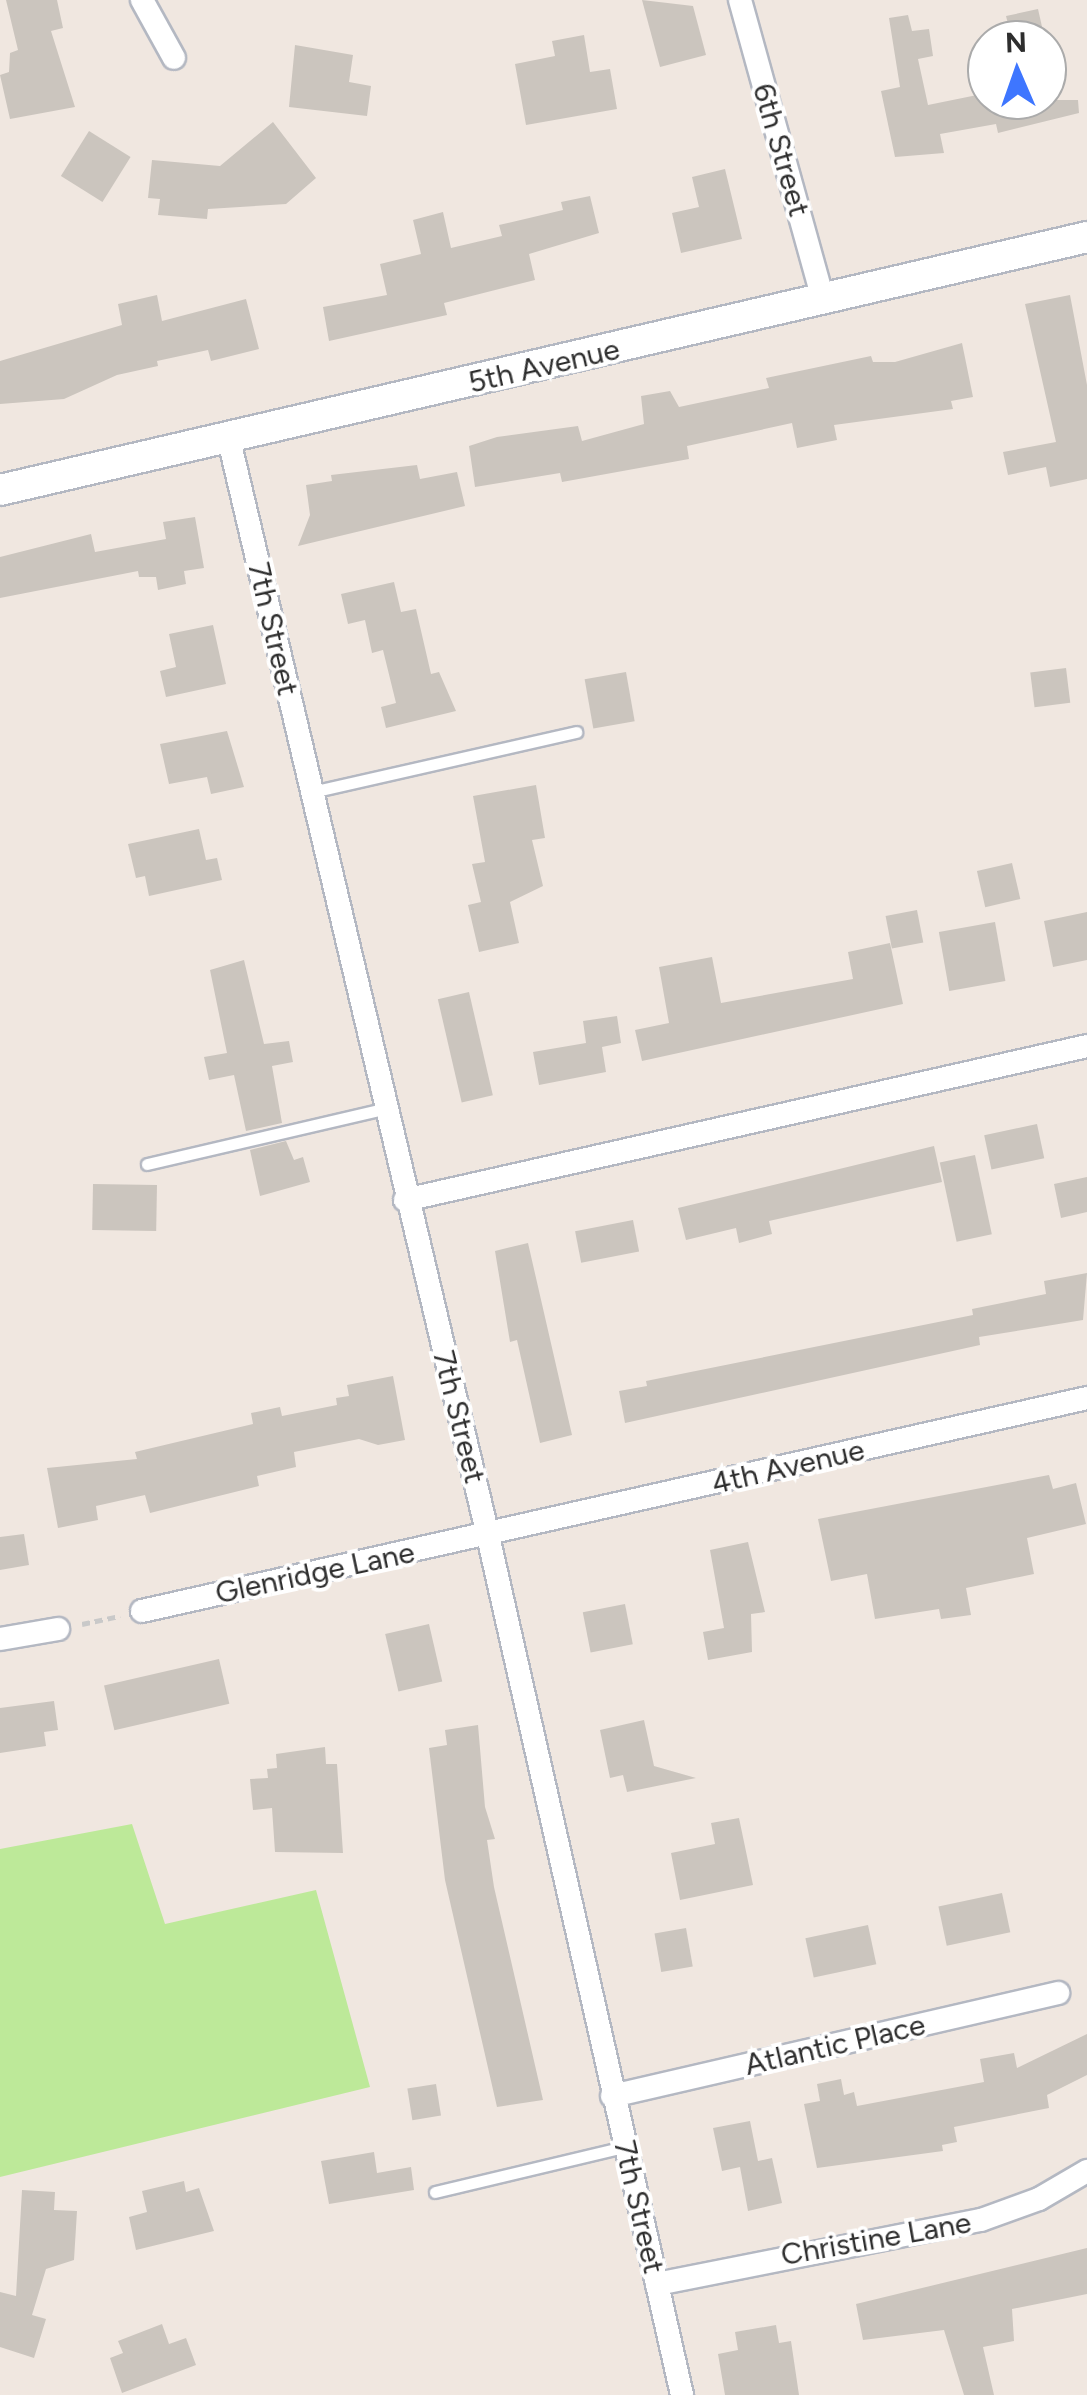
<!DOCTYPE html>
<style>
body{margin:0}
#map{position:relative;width:1087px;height:2395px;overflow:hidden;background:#f0e7e0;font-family:Figtree,sans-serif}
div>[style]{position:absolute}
.green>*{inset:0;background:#bde999}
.building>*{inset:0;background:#cbc5be;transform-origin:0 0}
.path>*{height:5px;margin-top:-2.5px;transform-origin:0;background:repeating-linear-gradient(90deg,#c9c9c9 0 8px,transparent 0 13px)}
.roads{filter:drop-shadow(2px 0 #b4b8c2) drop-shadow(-2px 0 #b4b8c2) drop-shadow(0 2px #b4b8c2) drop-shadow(0 -2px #b4b8c2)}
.service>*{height:11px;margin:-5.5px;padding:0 5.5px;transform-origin:5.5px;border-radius:5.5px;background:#fff}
.minor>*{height:22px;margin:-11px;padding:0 11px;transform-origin:11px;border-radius:11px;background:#fff}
.tertiary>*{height:30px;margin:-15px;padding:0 15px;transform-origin:15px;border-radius:15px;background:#fff}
span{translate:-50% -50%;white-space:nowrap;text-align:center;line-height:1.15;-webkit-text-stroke:8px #fff;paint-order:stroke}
.street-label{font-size:30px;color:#2e2e2e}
.north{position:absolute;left:967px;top:20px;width:100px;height:100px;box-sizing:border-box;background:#fff;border:2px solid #ababab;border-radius:50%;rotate:358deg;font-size:28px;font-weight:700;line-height:40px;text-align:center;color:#2e2e2e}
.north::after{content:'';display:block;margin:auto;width:35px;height:45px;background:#3e76ff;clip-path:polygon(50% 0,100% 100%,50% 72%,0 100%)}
</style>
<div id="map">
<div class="green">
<i style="clip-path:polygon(132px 1824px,165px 1924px,316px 1890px,370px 2087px,0 2177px,0 1849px)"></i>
</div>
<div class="building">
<i style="clip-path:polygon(6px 0,57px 0,63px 28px,51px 31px,75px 107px,10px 119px,0 75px,9px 72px,10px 53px,18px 50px)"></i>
<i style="clip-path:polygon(642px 0,693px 6px,706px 55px,660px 67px)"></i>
<i style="clip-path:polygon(1038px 9px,1045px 40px,1012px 40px,1006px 16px)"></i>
<i style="clip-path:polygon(908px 15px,912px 31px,929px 29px,933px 56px,918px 59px,928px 105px,987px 93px,987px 100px,1078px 100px,1079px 113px,998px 133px,996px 124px,940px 134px,944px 153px,895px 157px,881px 91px,900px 87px,889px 18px)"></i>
<i style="clip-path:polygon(584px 35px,590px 72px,610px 69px,617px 109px,526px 125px,515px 64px,555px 56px,552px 41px)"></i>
<i style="clip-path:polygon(295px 45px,353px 55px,349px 82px,371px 86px,367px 116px,289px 107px)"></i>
<i style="clip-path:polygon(273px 122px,316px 178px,286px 204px,208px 209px,207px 219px,158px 215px,160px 199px,148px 198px,152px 160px,220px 166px)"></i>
<i style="left:89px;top:131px;width:49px;height:53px;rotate:32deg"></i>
<i style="clip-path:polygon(725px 169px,742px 239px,681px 253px,672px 213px,699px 207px,692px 177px)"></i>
<i style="clip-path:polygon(590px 196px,599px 233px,529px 254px,535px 280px,444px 303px,447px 315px,329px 341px,323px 307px,387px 295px,380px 264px,421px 254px,413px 220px,443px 212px,451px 248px,502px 236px,499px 225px,563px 210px,561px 202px)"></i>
<i style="clip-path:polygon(157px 295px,162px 321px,246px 299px,259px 349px,211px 361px,208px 350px,157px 361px,158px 366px,117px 375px,64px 399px,0 404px,0 361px,122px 325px,118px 304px)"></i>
<i style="clip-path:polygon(1070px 295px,1087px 385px,1087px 479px,1050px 487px,1046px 467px,1008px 475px,1003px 452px,1056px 442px,1025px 304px)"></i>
<i style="clip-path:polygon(962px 343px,973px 397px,951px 401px,953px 409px,834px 425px,837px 440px,797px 448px,792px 423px,687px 446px,689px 459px,562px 482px,560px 473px,475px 487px,469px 446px,497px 437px,578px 426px,582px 441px,644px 424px,641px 396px,670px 391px,679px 407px,769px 388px,766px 378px,871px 356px,873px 362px,895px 362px)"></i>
<i style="clip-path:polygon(417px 465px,420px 479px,457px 472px,465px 506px,298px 546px,310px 515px,306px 485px,332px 481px,331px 475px)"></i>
<i style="clip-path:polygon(195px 517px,204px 568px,184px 571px,186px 584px,158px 590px,156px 577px,139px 577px,138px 571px,0 598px,0 557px,91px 534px,95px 552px,166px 539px,163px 522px)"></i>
<i style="clip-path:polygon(394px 582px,401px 612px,416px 609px,431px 674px,439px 672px,456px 711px,386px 728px,381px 707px,396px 703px,383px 650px,372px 653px,365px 620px,348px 624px,341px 594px)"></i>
<i style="clip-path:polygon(213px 625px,226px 684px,166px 697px,160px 671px,176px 667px,169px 634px)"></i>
<i style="left:1066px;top:668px;width:35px;height:36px;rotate:83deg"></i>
<i style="left:626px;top:672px;width:50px;height:42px;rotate:80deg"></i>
<i style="clip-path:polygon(227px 731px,244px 787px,211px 794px,207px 777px,169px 784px,160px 744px)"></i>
<i style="clip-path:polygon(536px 785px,545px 838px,532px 840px,543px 886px,510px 902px,519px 943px,479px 952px,468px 905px,481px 902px,472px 864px,485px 862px,473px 796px)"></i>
<i style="clip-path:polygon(199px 829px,206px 860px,217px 858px,222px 880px,149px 896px,145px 876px,136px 878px,128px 844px)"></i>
<i style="left:1012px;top:863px;width:37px;height:36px;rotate:77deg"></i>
<i style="left:917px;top:910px;width:33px;height:32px;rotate:79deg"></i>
<i style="clip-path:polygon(1087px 912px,1087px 960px,1053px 967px,1044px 921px)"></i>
<i style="left:995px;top:922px;width:60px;height:57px;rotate:80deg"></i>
<i style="clip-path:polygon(890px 943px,903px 1004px,642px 1061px,635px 1030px,669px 1023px,659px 967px,712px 957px,721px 1003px,853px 979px,848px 952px)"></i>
<i style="clip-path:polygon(244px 960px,264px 1044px,289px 1041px,293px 1062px,272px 1066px,282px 1123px,246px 1131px,234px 1075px,209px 1080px,204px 1057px,227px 1053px,210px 970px)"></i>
<i style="left:469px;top:992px;width:106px;height:32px;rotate:77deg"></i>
<i style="clip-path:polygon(617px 1016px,621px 1043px,602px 1047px,606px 1072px,539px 1085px,533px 1052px,586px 1043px,583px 1021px)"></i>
<i style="left:1037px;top:1124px;width:35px;height:54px;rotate:78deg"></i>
<i style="clip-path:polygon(286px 1141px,294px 1160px,303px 1157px,310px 1182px,260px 1196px,250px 1150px)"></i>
<i style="clip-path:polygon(934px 1146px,942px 1182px,769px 1221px,772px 1234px,739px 1243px,736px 1228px,686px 1240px,678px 1208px)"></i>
<i style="left:975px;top:1155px;width:81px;height:36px;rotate:78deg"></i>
<i style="clip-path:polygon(1087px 1177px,1087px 1212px,1061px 1218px,1054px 1184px)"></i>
<i style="left:93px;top:1184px;width:64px;height:46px;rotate:1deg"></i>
<i style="left:633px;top:1220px;width:32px;height:59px;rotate:79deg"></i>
<i style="clip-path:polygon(528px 1243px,572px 1435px,540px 1443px,517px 1340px,510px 1342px,495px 1251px)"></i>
<i style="clip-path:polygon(1087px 1273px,1083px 1320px,979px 1337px,980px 1345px,625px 1423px,619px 1391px,647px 1386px,646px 1381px,973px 1315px,972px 1309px,1046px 1294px,1044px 1281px)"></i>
<i style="clip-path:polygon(393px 1376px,405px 1440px,378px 1445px,359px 1439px,294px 1452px,296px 1467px,257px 1476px,259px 1486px,150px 1513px,145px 1495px,96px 1506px,98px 1520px,58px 1528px,47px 1468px,137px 1459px,135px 1452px,253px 1424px,251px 1413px,280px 1407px,282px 1416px,337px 1405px,336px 1398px,349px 1396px,347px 1385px)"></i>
<i style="clip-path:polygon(1049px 1475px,1053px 1489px,1076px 1483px,1086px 1524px,1027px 1538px,1034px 1574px,966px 1588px,971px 1615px,941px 1619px,939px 1609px,875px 1619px,867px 1574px,831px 1581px,818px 1519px)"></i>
<i style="clip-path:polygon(24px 1534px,29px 1565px,0 1570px,0 1537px)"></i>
<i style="clip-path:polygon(748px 1542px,765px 1612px,751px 1614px,752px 1652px,708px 1660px,703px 1632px,724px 1628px,710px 1550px)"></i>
<i style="left:625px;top:1604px;width:41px;height:43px;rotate:79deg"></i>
<i style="left:429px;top:1624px;width:59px;height:45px;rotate:77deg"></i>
<i style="left:219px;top:1659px;width:46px;height:118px;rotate:77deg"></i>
<i style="clip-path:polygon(54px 1701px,58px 1730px,44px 1732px,46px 1746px,0 1753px,0 1708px)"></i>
<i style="clip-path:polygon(644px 1720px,654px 1766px,696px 1778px,627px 1792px,623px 1775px,610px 1778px,600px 1730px)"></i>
<i style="clip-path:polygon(478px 1725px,485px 1807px,495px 1839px,487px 1840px,494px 1887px,543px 2100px,497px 2107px,445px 1880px,429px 1748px,447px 1745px,445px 1730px)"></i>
<i style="clip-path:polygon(325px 1747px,326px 1764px,337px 1764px,343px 1853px,275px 1852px,272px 1808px,253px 1810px,250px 1779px,268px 1778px,267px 1769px,277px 1768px,276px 1754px)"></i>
<i style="clip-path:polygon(739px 1818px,753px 1885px,680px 1900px,671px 1853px,715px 1844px,711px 1823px)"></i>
<i style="left:1002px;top:1893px;width:40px;height:65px;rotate:78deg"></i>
<i style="left:868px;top:1925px;width:40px;height:64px;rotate:78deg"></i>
<i style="left:686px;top:1928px;width:39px;height:32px;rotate:80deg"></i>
<i style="clip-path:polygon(1087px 2034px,1087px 2075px,1047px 2095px,1049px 2108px,954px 2127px,957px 2142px,942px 2145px,943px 2151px,817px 2168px,804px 2104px,820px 2101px,817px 2084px,841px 2079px,844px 2095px,854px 2092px,857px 2106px,984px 2082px,980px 2059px,1014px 2053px,1017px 2068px)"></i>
<i style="left:436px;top:2084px;width:32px;height:29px;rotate:81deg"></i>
<i style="clip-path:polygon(750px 2121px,758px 2161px,772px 2158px,782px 2203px,748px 2211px,740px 2167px,722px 2171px,713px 2128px)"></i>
<i style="clip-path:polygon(374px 2152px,377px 2173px,411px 2167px,414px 2190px,329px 2204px,321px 2161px)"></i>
<i style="clip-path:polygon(184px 2181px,186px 2192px,199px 2188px,214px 2231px,136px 2250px,129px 2217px,147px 2212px,142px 2191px)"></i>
<i style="clip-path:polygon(22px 2190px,55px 2192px,54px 2210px,77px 2211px,74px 2260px,46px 2269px,32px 2315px,46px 2319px,34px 2358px,0 2347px,0 2292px,16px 2296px)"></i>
<i style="clip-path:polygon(1087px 2248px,1087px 2294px,1012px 2309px,1014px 2341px,983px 2347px,994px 2395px,964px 2395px,944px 2330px,863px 2340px,856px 2304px)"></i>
<i style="clip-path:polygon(162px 2324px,169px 2344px,186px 2338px,196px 2365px,122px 2393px,110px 2358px,123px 2353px,118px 2341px)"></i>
<i style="clip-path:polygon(776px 2325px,779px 2343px,791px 2341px,799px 2395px,725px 2395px,718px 2354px,738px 2350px,735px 2332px)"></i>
</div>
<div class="path">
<i style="left:82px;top:1624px;width:39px;rotate:-12deg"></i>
</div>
<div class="roads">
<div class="service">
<i style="left:312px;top:792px;width:271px;rotate:-12.8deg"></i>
<i style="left:147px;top:1164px;width:243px;rotate:-13.1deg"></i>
<i style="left:435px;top:2192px;width:194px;rotate:-13.4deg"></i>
</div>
<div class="minor">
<i style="left:142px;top:0;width:66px;rotate:61.1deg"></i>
<i style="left:740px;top:0;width:311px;rotate:74.5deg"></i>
<i style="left:229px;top:440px;width:1126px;rotate:76.7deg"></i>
<i style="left:488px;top:1536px;width:881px;rotate:77.27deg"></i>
<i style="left:405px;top:1200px;width:699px;rotate:-12.72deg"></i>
<i style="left:142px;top:1611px;width:969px;rotate:-12.7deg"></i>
<i style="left:0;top:1639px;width:59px;rotate:-9.8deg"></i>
<i style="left:612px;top:2096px;width:458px;rotate:-13deg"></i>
<i style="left:657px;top:2284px;width:330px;rotate:-11.2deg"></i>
<i style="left:981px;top:2220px;width:62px;rotate:-19.9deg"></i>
<i style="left:1039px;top:2199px;width:56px;rotate:-30.3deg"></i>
</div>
<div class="tertiary">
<i style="left:0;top:490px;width:1116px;rotate:-13.1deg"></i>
</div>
</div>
<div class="street-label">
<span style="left:781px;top:150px;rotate:74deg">6th Street</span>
<span style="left:544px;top:366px;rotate:-13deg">5th Avenue</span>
<span style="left:273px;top:629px;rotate:77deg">7th Street</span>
<span style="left:459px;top:1417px;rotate:76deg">7th Street</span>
<span style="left:788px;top:1467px;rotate:-13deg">4th Avenue</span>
<span style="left:315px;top:1573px;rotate:-12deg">Glenridge Lane</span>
<span style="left:835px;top:2045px;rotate:-13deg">Atlantic Place</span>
<span style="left:639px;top:2207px;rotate:77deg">7th Street</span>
<span style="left:876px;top:2239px;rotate:-10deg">Christine Lane</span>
</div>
<div class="north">N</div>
</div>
